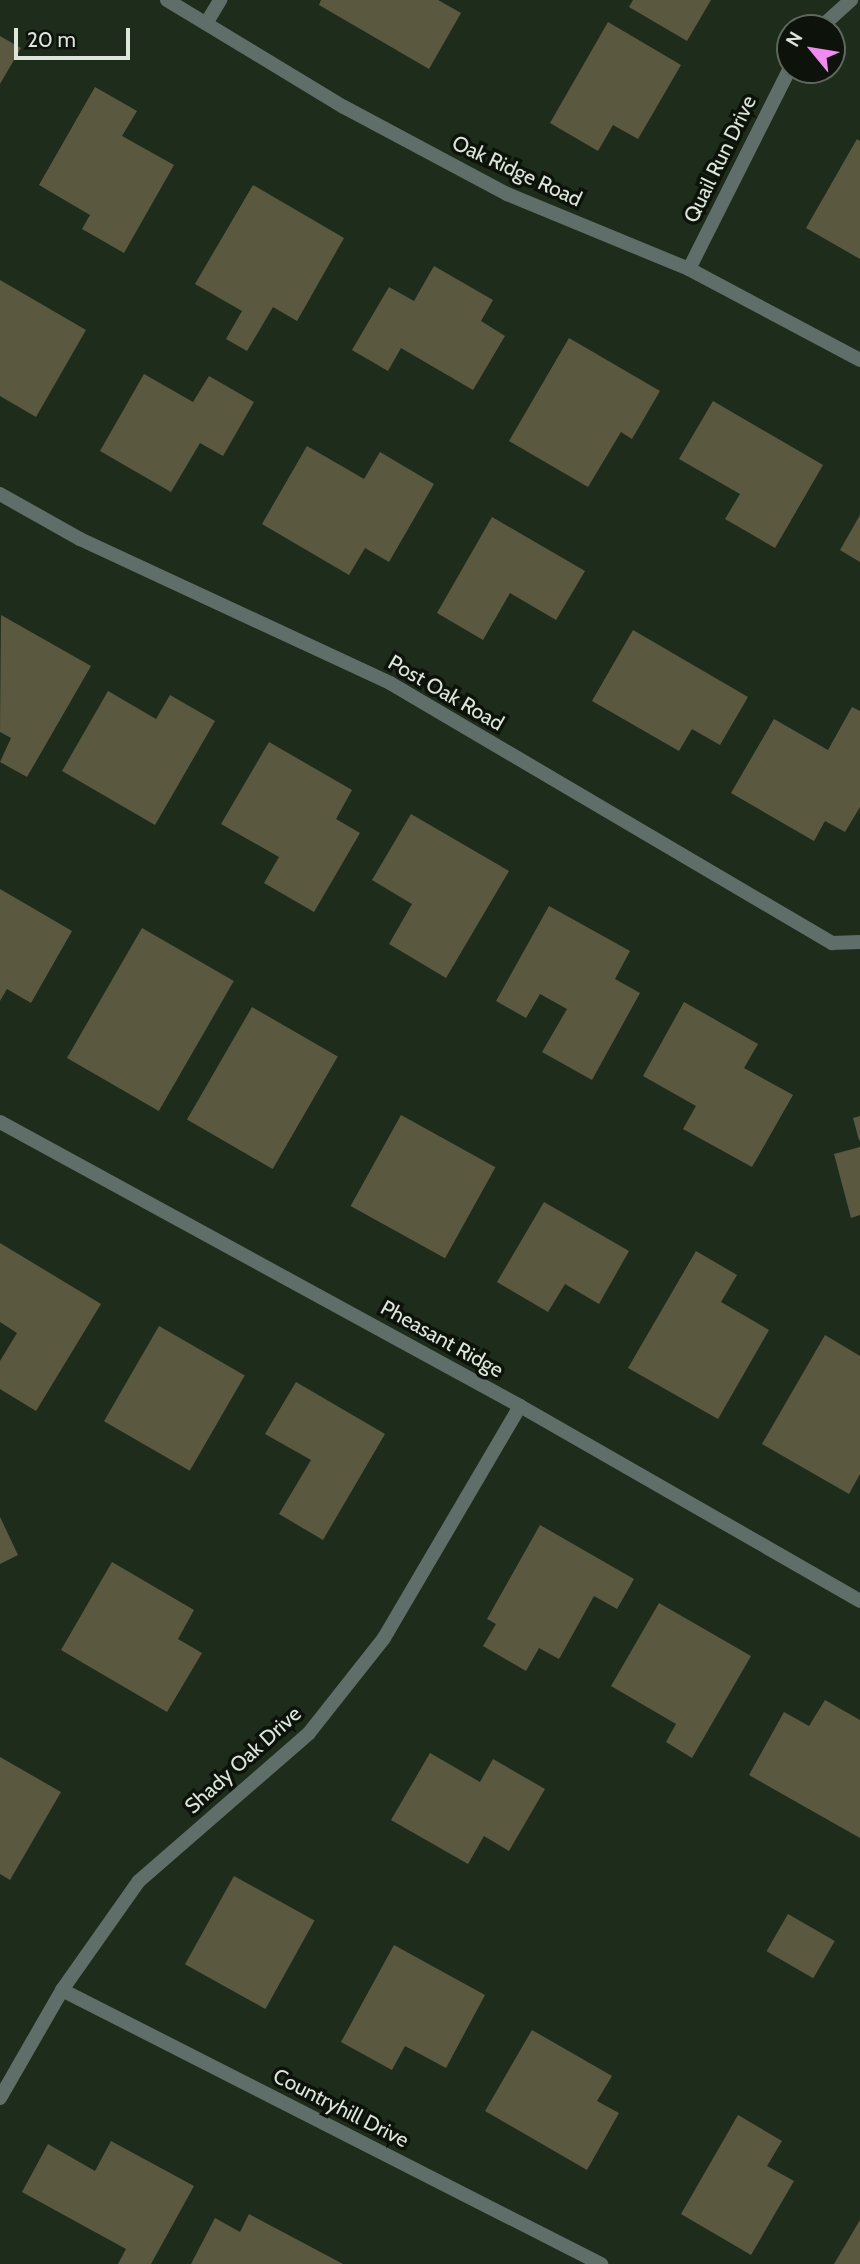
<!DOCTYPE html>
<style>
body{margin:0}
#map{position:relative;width:860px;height:2264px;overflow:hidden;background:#1e2d1b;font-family:Cabin,sans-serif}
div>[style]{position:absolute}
.building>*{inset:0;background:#5a5940;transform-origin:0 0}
.street>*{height:14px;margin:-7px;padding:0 7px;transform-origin:7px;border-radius:7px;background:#606e69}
span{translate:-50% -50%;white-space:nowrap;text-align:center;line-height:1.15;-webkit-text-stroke:7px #0d130b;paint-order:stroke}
.street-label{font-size:21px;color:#dce6da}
.north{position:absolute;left:776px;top:14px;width:70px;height:70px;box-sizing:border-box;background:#0d130b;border:2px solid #60675e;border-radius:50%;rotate:300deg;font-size:19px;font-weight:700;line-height:28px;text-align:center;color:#dce6da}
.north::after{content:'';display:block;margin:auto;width:24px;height:32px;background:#f28af2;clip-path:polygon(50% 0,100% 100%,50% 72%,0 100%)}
.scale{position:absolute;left:14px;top:28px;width:116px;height:32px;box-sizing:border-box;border:4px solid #dce6da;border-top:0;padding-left:9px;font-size:21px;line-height:24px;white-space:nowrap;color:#dce6da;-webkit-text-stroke:5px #0d130b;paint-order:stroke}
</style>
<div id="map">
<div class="building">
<i style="clip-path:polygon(321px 0,438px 0,461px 13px,429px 69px,319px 5px)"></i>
<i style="clip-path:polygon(633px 0,711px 0,687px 41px,629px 7px)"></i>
<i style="clip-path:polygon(608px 22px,681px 65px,638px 139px,613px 125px,598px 151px,550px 123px)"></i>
<i style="clip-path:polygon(0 36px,21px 48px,0 84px)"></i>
<i style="clip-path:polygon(95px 87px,137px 111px,122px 136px,174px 165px,124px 253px,82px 229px,90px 215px,39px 185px)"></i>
<i style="clip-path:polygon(857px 139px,860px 141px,860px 259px,806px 228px)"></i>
<i style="clip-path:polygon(253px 185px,344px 238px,297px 321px,273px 307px,247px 351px,226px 339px,242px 311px,195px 284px)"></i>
<i style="clip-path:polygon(434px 266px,493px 300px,481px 321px,505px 336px,473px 390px,401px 348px,388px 371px,352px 350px,389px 287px,414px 301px)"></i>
<i style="clip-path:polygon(0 280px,86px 330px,36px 417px,0 396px)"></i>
<i style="clip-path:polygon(569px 338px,660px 391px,632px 439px,621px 432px,588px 487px,509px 441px)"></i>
<i style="clip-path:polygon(144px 374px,193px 402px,209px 376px,254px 402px,223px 456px,200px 443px,171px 492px,100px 451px)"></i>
<i style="clip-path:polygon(713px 401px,823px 465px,775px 548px,725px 519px,740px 494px,679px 459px)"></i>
<i style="clip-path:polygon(307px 446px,364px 479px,380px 452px,434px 484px,389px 562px,365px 548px,349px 575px,262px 524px)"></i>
<i style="clip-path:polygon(860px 515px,860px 562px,840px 550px)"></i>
<i style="clip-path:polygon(492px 517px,585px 571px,556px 620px,510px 593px,483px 640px,437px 613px)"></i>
<i style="clip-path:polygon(1px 615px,91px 666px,27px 777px,0 762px,11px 738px,0 732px)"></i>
<i style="clip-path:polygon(633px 630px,748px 697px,720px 745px,692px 729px,679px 751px,592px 701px)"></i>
<i style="clip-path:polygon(108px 691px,156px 719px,170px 695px,215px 721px,155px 825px,62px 771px)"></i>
<i style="clip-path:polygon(852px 707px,860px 711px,860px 807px,845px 832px,825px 821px,814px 841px,731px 793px,774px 719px,828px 750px)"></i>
<i style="clip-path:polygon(269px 742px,352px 790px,336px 819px,360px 833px,314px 912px,264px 883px,279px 857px,221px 824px)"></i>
<i style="clip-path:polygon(411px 814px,509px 871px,446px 978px,389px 944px,412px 904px,372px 880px)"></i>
<i style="clip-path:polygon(0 889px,72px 931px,31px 1003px,7px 989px,0 1001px)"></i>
<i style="clip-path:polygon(549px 906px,630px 951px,615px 979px,640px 993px,592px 1080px,542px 1052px,567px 1009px,540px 994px,526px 1018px,496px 1001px)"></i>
<i style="left:142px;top:928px;width:106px;height:150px;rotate:30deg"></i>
<i style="clip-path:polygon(684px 1002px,758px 1044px,744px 1068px,793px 1095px,752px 1167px,683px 1129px,696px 1106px,643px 1076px)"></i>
<i style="left:252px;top:1007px;width:99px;height:130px;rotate:30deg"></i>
<i style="left:401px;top:1115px;width:108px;height:104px;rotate:29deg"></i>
<i style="clip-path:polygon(860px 1116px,860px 1140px,859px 1140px,853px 1118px)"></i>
<i style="clip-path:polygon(860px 1147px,860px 1215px,851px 1218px,834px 1154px)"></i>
<i style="clip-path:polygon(544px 1202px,629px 1251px,599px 1304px,565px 1284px,548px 1312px,497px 1282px)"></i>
<i style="clip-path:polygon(0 1243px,101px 1304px,36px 1411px,0 1389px,0 1361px,17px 1333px,0 1322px)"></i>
<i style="clip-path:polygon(696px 1251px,737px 1275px,721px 1302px,769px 1330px,718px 1419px,628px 1368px)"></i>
<i style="left:159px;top:1326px;width:99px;height:110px;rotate:30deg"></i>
<i style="clip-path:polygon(825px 1335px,860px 1356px,860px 1474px,849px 1494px,762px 1444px)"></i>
<i style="clip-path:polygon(296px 1382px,385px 1434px,323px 1540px,279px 1514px,311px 1460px,265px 1434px)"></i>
<i style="clip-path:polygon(0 1517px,18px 1555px,0 1564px)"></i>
<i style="clip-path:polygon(540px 1525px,634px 1579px,617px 1609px,594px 1596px,559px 1659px,539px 1648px,526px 1671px,483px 1646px,496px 1624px,487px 1619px)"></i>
<i style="clip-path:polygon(112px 1562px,194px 1610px,178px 1639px,202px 1653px,167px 1712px,61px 1650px)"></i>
<i style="clip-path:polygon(659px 1603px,751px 1656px,692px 1758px,666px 1742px,676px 1724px,611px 1686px)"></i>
<i style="clip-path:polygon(825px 1700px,860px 1720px,860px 1838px,749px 1775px,784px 1712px,809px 1726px)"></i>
<i style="clip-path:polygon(430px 1753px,480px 1782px,493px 1759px,545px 1789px,509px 1851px,484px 1836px,468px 1864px,391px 1820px)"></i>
<i style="clip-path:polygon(0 1757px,61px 1792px,10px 1880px,0 1874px)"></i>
<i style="left:234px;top:1876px;width:92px;height:101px;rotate:29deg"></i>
<i style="left:788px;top:1914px;width:54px;height:43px;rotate:30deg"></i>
<i style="clip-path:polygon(394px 1945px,485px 1995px,446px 2068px,405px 2046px,392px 2070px,341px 2042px)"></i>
<i style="clip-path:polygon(532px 2030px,612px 2076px,597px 2101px,619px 2113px,587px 2170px,485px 2111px)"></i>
<i style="clip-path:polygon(738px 2115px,782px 2141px,767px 2166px,794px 2181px,751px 2255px,681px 2214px)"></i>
<i style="clip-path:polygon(111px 2141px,194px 2186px,151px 2264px,118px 2264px,126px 2249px,22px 2192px,48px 2144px,95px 2171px)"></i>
<i style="clip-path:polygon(249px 2214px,343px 2264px,191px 2264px,215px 2218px,240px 2232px)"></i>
<i style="clip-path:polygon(860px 2220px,860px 2264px,834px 2264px)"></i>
</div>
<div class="street">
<i style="left:167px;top:0;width:207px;rotate:31.2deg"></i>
<i style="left:344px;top:107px;width:185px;rotate:28.1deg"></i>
<i style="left:507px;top:194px;width:197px;rotate:22.4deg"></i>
<i style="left:689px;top:269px;width:194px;rotate:28deg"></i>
<i style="left:207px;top:22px;width:26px;rotate:-59deg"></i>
<i style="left:820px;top:28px;width:42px;rotate:-42.1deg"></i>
<i style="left:689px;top:269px;width:225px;rotate:-63.3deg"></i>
<i style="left:0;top:494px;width:92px;rotate:29.4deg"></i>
<i style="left:80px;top:539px;width:342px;rotate:24.9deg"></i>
<i style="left:390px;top:683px;width:513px;rotate:30.47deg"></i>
<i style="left:832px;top:943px;width:28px;rotate:-2deg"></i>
<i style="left:0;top:1122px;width:592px;rotate:28.64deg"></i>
<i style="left:520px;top:1406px;width:392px;rotate:29.8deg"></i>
<i style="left:62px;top:1990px;width:605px;rotate:26.95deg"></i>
<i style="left:0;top:2098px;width:125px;rotate:-60.1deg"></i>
<i style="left:62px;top:1990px;width:133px;rotate:-54.8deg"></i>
<i style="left:139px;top:1881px;width:225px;rotate:-41deg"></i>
<i style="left:309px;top:1733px;width:121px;rotate:-51.7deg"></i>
<i style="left:384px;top:1638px;width:269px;rotate:-59.6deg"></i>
</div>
<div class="street-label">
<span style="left:720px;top:159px;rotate:-64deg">Quail Run Drive</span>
<span style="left:517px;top:171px;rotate:25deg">Oak Ridge Road</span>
<span style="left:446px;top:693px;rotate:30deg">Post Oak Road</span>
<span style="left:442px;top:1339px;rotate:29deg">Pheasant Ridge</span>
<span style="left:243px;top:1760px;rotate:-42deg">Shady Oak Drive</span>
<span style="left:341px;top:2108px;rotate:27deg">Countryhill Drive</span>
</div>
<div class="north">N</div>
<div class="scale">20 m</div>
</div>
